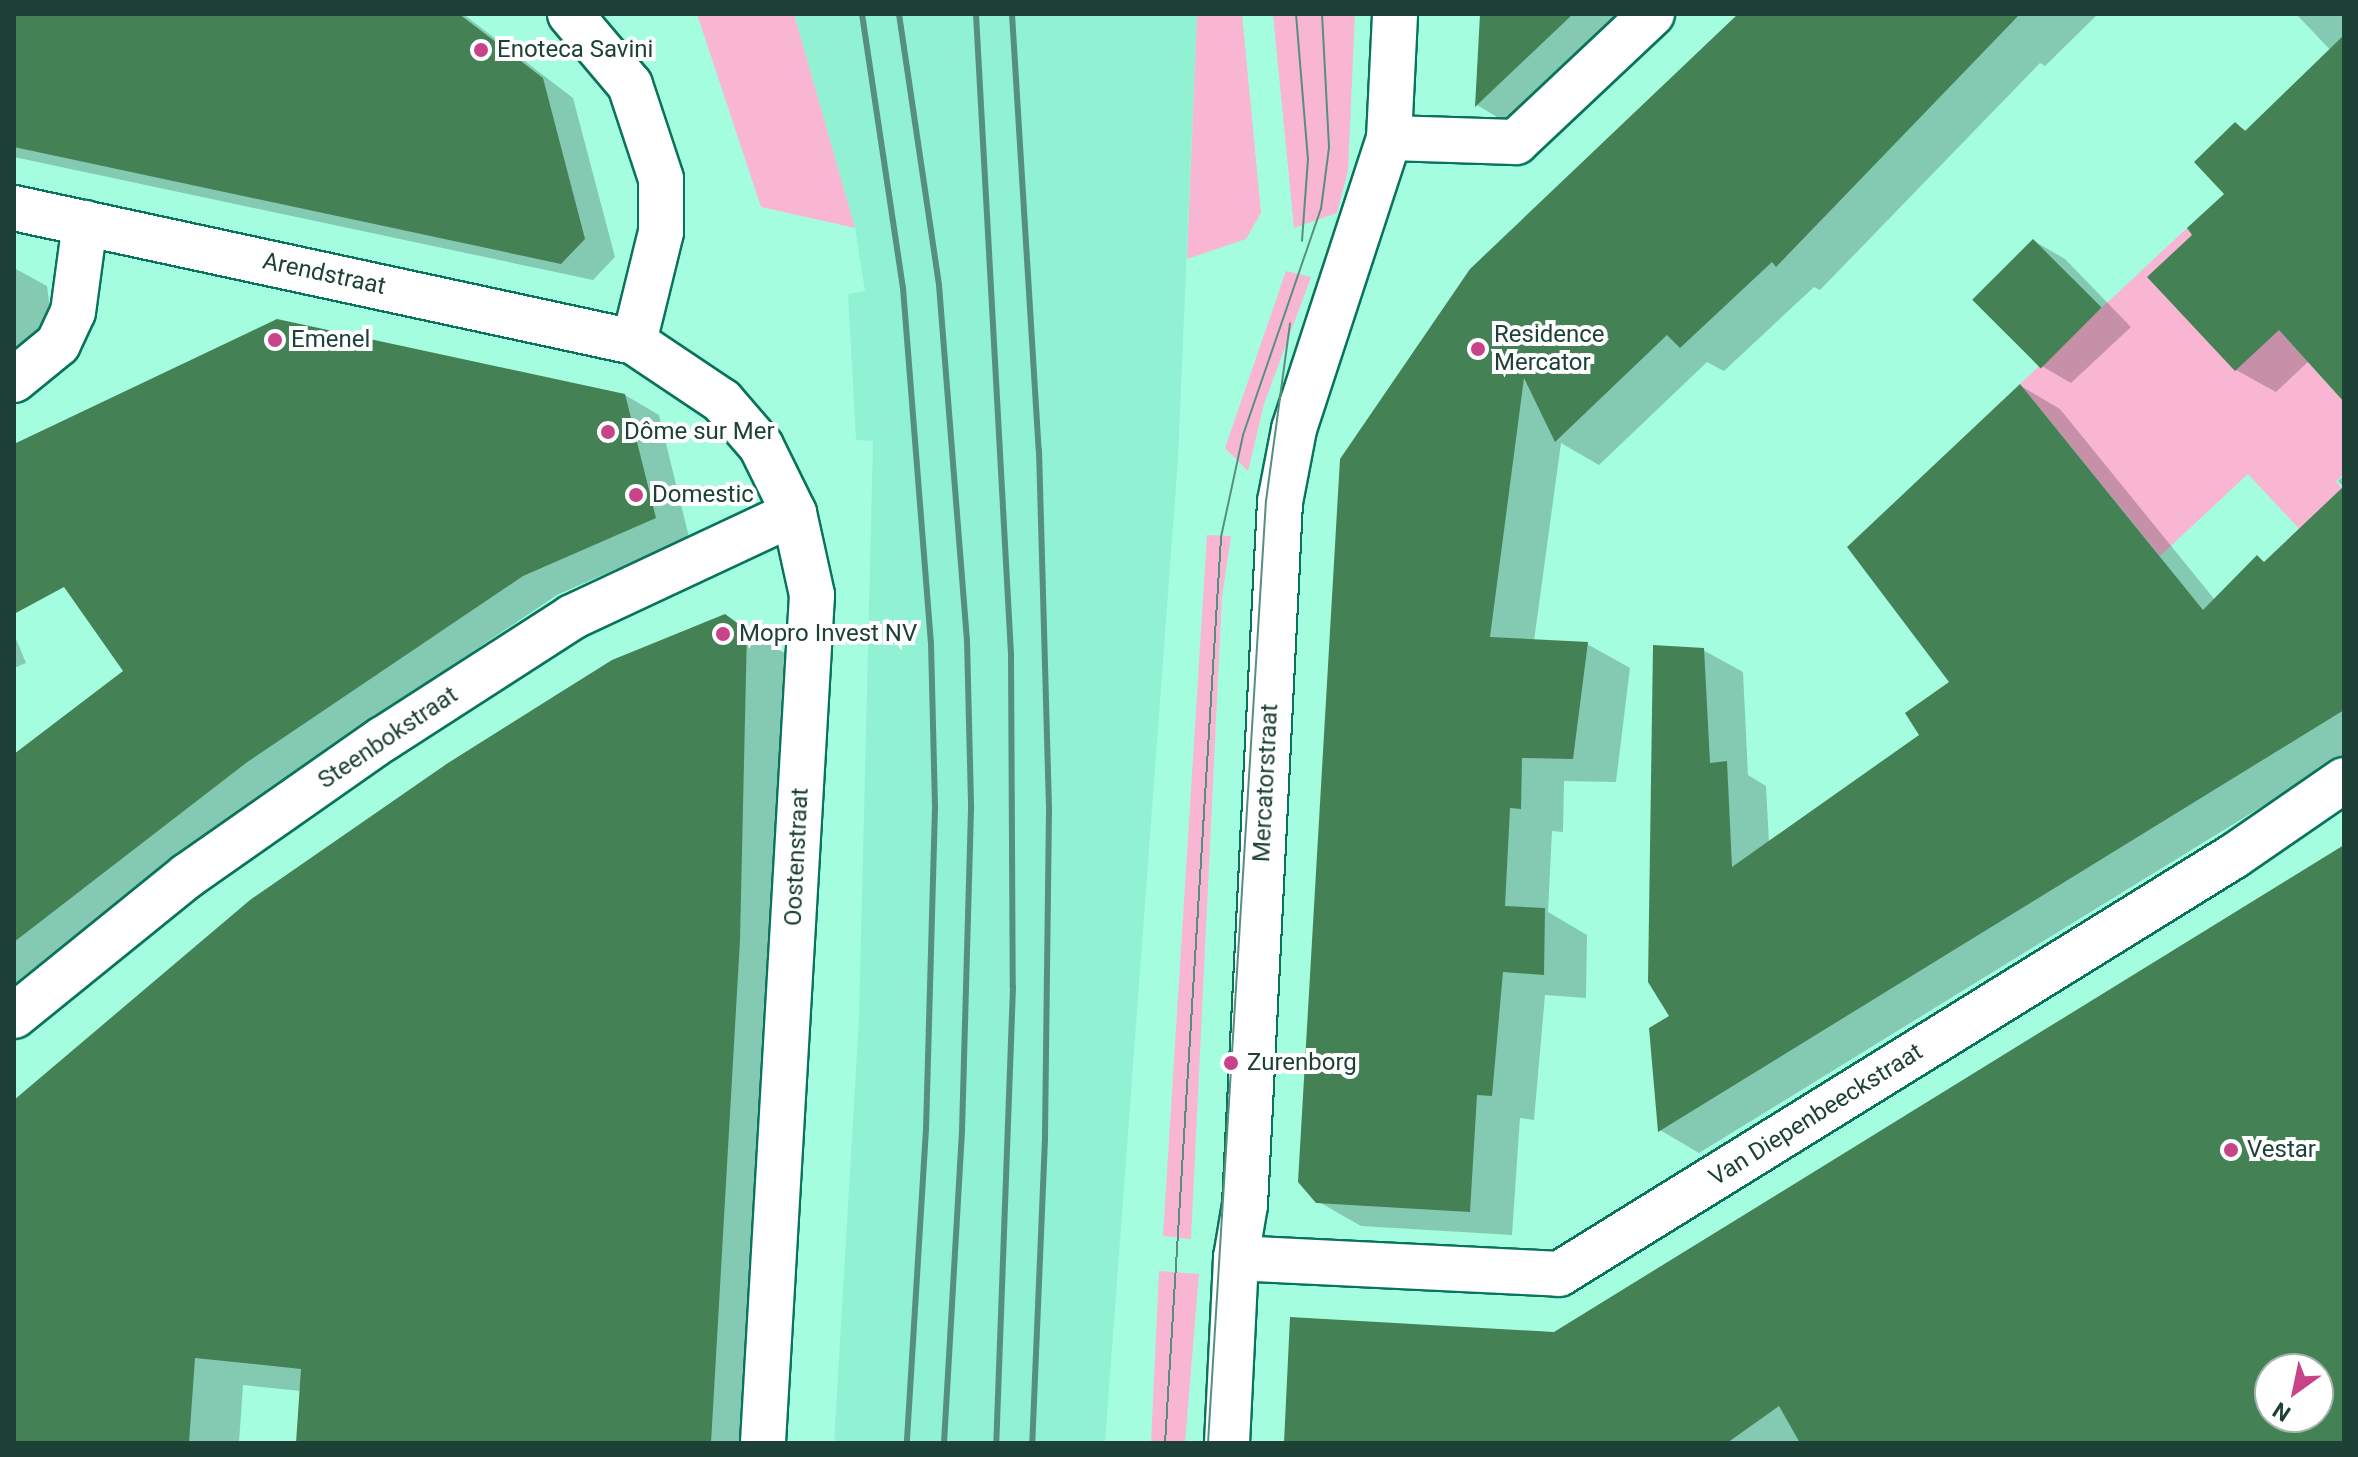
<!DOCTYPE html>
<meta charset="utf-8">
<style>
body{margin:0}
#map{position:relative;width:2358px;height:1457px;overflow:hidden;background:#a5fde0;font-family:Roboto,sans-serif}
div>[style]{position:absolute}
.built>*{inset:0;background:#91f2d3}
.green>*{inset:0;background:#f8b6d3}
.shadow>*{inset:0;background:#0003}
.building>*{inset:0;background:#448255;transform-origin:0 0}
.roads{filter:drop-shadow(2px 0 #0a735b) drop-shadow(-2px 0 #0a735b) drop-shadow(0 2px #0a735b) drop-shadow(0 -2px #0a735b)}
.minor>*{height:44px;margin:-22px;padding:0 22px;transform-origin:22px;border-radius:22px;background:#fff}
.tram>*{height:2px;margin:-1px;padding:0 1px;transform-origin:1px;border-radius:1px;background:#568f7d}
.rail>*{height:6px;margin:-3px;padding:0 3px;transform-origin:3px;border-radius:3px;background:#568f7d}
.dots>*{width:22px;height:22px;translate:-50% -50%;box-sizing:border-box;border:4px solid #fff;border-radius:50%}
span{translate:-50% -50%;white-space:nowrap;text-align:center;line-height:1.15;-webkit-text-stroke:8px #fff;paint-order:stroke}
.poi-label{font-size:24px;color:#1d4136}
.left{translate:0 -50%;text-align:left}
.street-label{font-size:24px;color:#1d4136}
.frame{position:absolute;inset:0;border:16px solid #1d4136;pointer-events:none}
.north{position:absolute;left:2254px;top:1353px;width:80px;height:80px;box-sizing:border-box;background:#fff;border:2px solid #a5b3af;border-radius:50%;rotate:213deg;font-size:22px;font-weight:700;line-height:32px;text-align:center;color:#1d4136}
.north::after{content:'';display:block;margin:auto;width:28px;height:36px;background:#c74489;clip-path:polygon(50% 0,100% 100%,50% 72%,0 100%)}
</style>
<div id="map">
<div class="built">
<i style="clip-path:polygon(794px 14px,1197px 14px,1178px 459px,1105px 1443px,834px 1443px,859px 1018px,873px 441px,856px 440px,848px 294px,865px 291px,855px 228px)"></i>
</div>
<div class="green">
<i style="clip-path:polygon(697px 14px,794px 14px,855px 228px,761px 207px)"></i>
<i style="clip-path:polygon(1197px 14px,1242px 14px,1261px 213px,1246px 239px,1187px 259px)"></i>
<i style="clip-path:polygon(1273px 14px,1355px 14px,1348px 171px,1337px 213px,1294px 228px)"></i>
<i style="clip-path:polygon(2187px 228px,2192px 235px,2151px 274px,2279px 330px,2344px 402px,2344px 475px,2336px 481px,2344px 491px,2329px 561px,2248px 474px,2160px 556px,2020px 384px)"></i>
<i style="clip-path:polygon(1286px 271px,1311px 277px,1264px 404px,1248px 471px,1225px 448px)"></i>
<i style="clip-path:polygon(1207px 535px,1231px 536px,1222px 597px,1191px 1239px,1163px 1236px)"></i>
<i style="clip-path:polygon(1159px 1271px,1199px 1274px,1185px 1443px,1151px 1443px)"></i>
</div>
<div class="shadow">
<i style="clip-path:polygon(14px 14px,463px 14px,573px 98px,615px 257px,593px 280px,14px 157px)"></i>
<i style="clip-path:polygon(1482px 14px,1623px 14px,1507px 123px,1477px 105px)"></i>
<i style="clip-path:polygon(1743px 14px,2098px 14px,2045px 66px,2040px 63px,1820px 290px,1814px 287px,1724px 371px,1707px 362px,1599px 465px,1561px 443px,1534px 641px,1587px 644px,1630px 668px,1616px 782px,1564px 781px,1563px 832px,1552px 831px,1548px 912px,1587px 935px,1586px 998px,1545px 995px,1534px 1120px,1520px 1118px,1512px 1235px,1361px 1226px,1317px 1201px,1342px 460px)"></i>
<i style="clip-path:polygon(2296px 14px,2344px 14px,2344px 399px,2309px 361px,2276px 392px,2236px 370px,2195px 235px,2226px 194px,2235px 124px,2247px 131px,2337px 57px)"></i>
<i style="clip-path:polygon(2034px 241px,2065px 259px,2131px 327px,2071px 383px,2040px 365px)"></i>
<i style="clip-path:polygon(14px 268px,47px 286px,53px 331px,14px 349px)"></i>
<i style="clip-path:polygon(2021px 386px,2060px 409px,2215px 600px,2257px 558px,2266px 563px,2344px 489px,2344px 756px,1699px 1153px,1660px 1130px,1703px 650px,1743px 672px,1748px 775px,1766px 786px,1769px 843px,1922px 736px,1952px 682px)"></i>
<i style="clip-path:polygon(625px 395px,659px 415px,689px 537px,557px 595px,280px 781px,14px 992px,14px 755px,323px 541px,14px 514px,14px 448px)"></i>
<i style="clip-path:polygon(2344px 476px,2344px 488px,2338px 481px)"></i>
<i style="clip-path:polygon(725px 617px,796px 660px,762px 1443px,298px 1443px,301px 1391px,243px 1385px,239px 1443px,14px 1443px,14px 1102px,251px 901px,556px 695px,613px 661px)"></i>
<i style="clip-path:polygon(14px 634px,26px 663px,14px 668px)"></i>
<i style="clip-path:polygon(evenodd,2344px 846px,2344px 1443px,1285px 1443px,1555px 1334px,2344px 846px,2270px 1369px,2318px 1369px,2318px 1417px,2270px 1417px,2270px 1369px)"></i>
</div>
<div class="building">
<i style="clip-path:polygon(14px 14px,459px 14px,543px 78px,585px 239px,561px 264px,14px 147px)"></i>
<i style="clip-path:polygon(1480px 14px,1573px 14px,1475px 107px)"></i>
<i style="clip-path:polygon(1738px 14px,2020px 14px,1776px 267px,1772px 262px,1680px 348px,1667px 335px,1555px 442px,1524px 378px,1490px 637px,1588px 642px,1573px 759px,1522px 758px,1521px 809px,1510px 808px,1505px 906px,1545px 908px,1544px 975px,1503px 972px,1492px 1096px,1477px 1095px,1470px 1212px,1316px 1203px,1298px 1182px,1340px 459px,1470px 269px)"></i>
<i style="clip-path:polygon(2344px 35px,2344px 402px,2279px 330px,2235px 371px,2147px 277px,2192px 235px,2187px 228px,2224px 194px,2194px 162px,2235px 122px,2245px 131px)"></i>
<i style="left:2033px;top:239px;width:97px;height:86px;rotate:45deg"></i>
<i style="clip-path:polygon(277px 319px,625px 394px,656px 518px,523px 576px,246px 763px,14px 942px,14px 754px,123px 671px,64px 587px,14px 614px,14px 444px)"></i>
<i style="clip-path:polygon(2020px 384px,2203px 610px,2257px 555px,2264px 562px,2344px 486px,2344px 710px,1658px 1132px,1649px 1028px,1669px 1016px,1648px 982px,1653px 645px,1704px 648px,1710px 763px,1727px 761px,1732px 867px,1919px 735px,1905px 713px,1949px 682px,1847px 547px)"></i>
<i style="clip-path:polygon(725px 614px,747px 630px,740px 940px,711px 1443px,296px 1443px,301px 1369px,195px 1358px,189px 1443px,14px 1443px,14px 1100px,250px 900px,448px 763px,612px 660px)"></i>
<i style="clip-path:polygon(evenodd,2344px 845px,2344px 1443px,1800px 1443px,1779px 1406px,1727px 1443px,1284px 1443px,1290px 1317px,1554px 1332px,2344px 845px,2270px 1369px,2318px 1369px,2318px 1417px,2270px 1417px,2270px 1369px)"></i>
</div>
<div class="roads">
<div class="minor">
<i style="left:570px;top:14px;width:93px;rotate:49.8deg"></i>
<i style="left:630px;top:85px;width:99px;rotate:71.7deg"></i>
<i style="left:661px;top:179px;width:53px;rotate:90deg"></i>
<i style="left:661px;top:232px;width:113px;rotate:103.8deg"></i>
<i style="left:1389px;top:138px;width:127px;rotate:1.8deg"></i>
<i style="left:1516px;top:142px;width:187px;rotate:-43.3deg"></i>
<i style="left:14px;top:208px;width:634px;rotate:12.2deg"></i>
<i style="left:634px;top:342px;width:106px;rotate:33.8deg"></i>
<i style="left:722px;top:401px;width:60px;rotate:49.1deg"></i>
<i style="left:761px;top:446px;width:75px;rotate:63.8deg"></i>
<i style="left:794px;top:513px;width:84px;rotate:77.6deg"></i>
<i style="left:812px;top:595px;width:849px;rotate:93.31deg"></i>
<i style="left:14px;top:380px;width:57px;rotate:-39.3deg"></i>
<i style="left:58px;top:344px;width:35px;rotate:-65deg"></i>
<i style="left:73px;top:312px;width:90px;rotate:-82.3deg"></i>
<i style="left:14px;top:1016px;width:223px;rotate:-39deg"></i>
<i style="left:187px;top:876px;width:239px;rotate:-35deg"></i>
<i style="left:383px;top:739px;width:225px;rotate:-32.8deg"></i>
<i style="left:572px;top:617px;width:245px;rotate:-25.1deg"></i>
<i style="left:1236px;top:1258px;width:323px;rotate:2.8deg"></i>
<i style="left:1559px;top:1274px;width:794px;rotate:-31.77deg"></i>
<i style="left:2234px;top:856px;width:134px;rotate:-34.6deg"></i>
<i style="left:1227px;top:1443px;width:185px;rotate:-87.2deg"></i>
<i style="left:1236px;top:1258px;width:54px;rotate:-80.4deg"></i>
<i style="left:1245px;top:1205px;width:704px;rotate:-87.15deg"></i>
<i style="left:1280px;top:502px;width:74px;rotate:-79.1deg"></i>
<i style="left:1294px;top:429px;width:306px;rotate:-71.9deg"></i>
<i style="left:1389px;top:138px;width:124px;rotate:-87.2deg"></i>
</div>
</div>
<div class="tram">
<i style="left:1296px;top:14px;width:145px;rotate:85.3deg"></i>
<i style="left:1308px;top:159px;width:82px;rotate:94.2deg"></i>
<i style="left:1165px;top:1443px;width:908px;rotate:-86.46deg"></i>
<i style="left:1221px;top:537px;width:104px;rotate:-77.8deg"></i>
<i style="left:1243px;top:435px;width:239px;rotate:-71deg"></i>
<i style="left:1321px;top:209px;width:63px;rotate:-82.6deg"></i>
<i style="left:1329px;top:147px;width:133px;rotate:-93deg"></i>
<i style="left:1208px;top:1443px;width:944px;rotate:-86.48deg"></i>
<i style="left:1266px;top:501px;width:179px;rotate:-82.3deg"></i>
</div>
<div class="rail">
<i style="left:862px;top:14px;width:277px;rotate:81.5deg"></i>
<i style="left:903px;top:288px;width:356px;rotate:85.5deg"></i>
<i style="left:931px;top:643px;width:165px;rotate:88.6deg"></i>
<i style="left:935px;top:808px;width:321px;rotate:91.6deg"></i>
<i style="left:926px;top:1129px;width:315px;rotate:93.5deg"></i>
<i style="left:899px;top:14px;width:274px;rotate:81.6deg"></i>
<i style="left:939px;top:285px;width:356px;rotate:85.5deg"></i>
<i style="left:967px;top:640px;width:169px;rotate:88.6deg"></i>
<i style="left:971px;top:809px;width:322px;rotate:91.6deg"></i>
<i style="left:962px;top:1131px;width:313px;rotate:93.3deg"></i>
<i style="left:976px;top:14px;width:641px;rotate:86.87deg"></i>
<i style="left:1011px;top:654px;width:333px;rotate:89.7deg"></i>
<i style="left:1013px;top:987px;width:456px;rotate:92.1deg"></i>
<i style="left:1012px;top:14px;width:437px;rotate:86.5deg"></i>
<i style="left:1039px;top:450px;width:359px;rotate:88.4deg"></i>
<i style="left:1049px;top:809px;width:330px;rotate:90.7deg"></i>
<i style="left:1045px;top:1139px;width:304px;rotate:92.4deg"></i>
</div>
<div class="dots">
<i style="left:481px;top:50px;background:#c74489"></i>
<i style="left:275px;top:340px;background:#c74489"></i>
<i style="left:1478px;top:349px;background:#c74489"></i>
<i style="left:608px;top:432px;background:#c74489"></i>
<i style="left:636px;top:495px;background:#c74489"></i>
<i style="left:723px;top:634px;background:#c74489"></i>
<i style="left:1231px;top:1063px;background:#c74489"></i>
<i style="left:2231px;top:1150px;background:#c74489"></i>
</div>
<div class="poi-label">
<span class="left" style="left:497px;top:50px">Enoteca Savini</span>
<span class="left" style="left:1494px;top:349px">Residence<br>Mercator</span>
<span class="left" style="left:291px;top:340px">Emenel</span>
<span class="left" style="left:624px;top:432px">Dôme sur Mer</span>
<span class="left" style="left:652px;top:495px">Domestic</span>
<span class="left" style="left:739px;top:634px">Mopro Invest NV</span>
<span class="left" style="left:1247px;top:1063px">Zurenborg</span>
<span class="left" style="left:2247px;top:1150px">Vestar</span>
</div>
<div class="street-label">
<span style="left:324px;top:274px;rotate:12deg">Arendstraat</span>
<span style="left:388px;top:738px;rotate:-34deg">Steenbokstraat</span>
<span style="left:1266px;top:783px;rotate:-87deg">Mercatorstraat</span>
<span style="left:797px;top:857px;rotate:-87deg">Oostenstraat</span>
<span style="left:1816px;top:1115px;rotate:-32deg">Van Diepenbeeckstraat</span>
</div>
<div class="frame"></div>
<div class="north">N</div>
</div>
